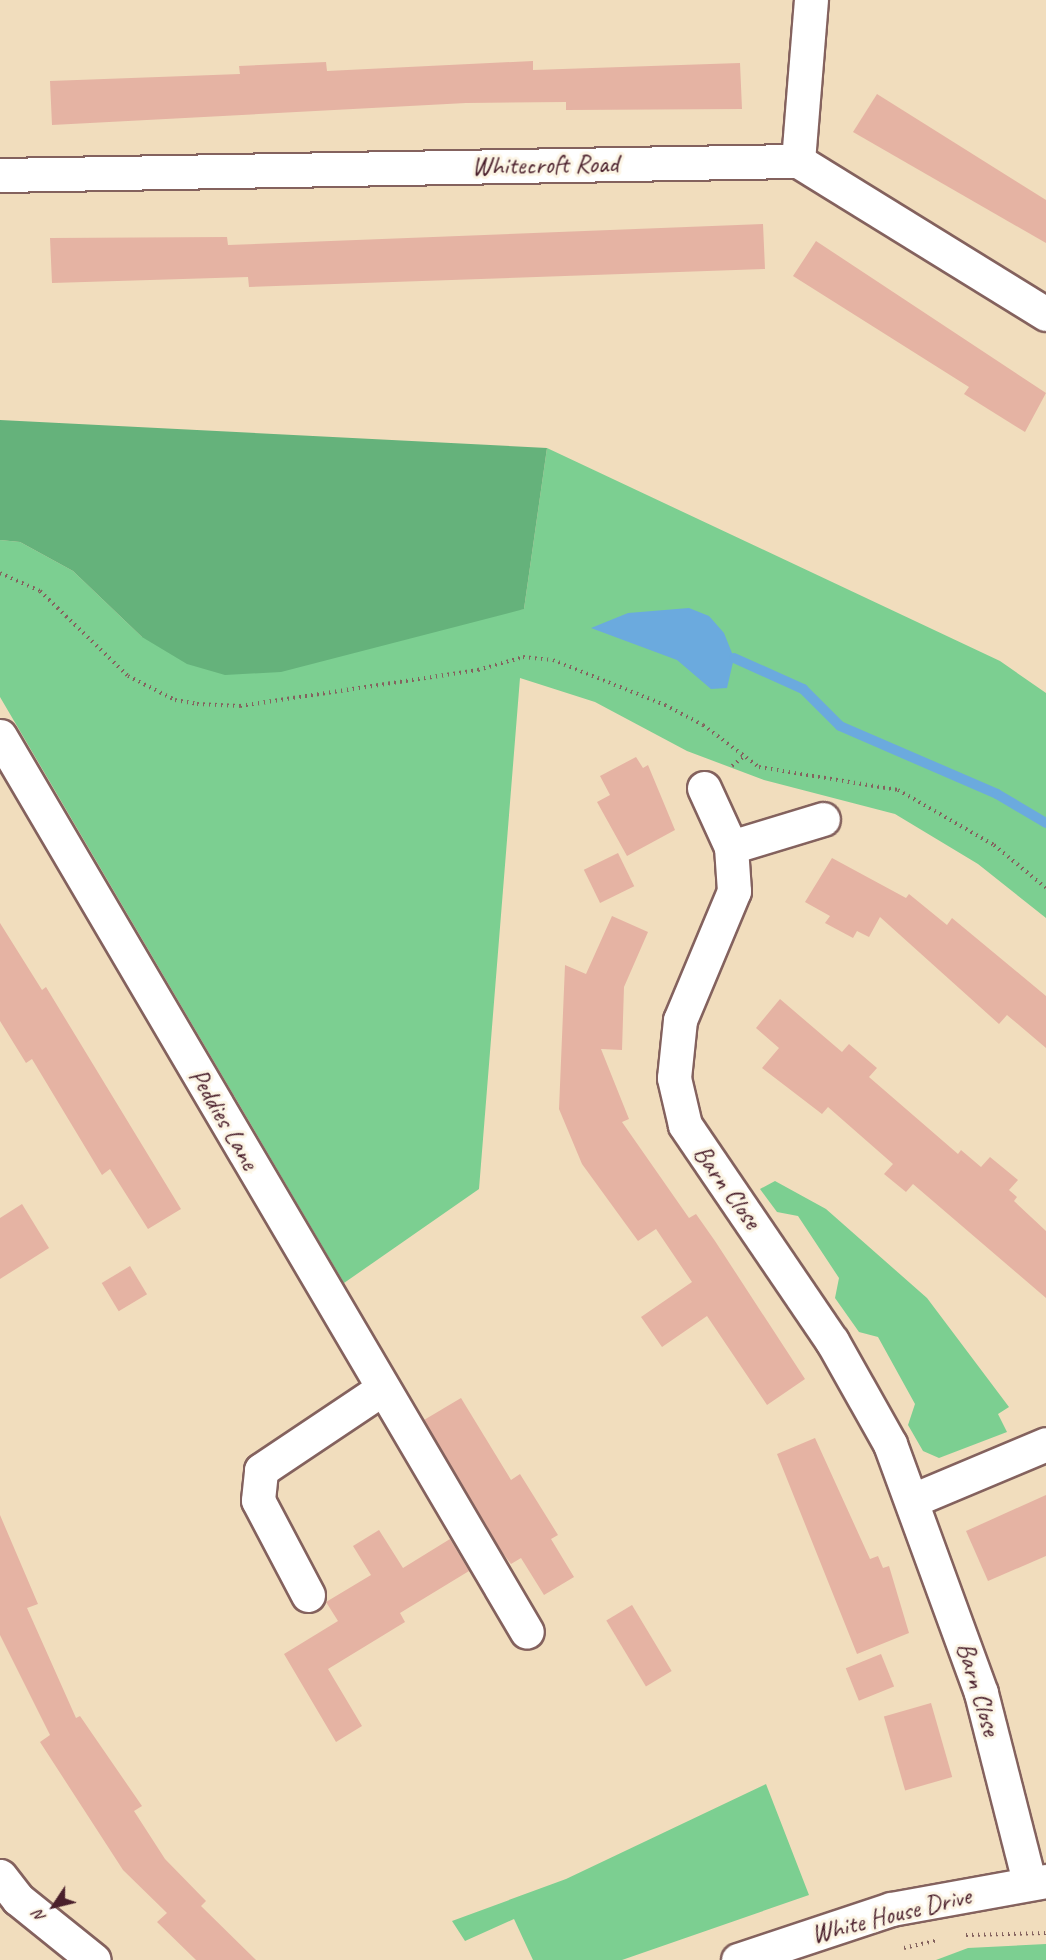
<!DOCTYPE html>
<style>
body{margin:0}
#map{position:relative;width:1046px;height:1960px;overflow:hidden;background:#f1ddbd;font-family:Caveat,sans-serif}
div>[style]{position:absolute}
.green>*{inset:0;background:#7ccf91}
.forest>*{inset:0;background:#65b27b}
.water>*{inset:0;background:#6baade}
.stream>*{height:10px;margin:-5px;padding:0 5px;transform-origin:5px;border-radius:5px;background:#6baade}
.building>*{inset:0;background:#e5b3a3;transform-origin:0 0}
.path>*{height:4px;margin-top:-2px;transform-origin:0;background:repeating-linear-gradient(90deg,#84625e 0 1.5px,transparent 0 6px)}
.roads{filter:drop-shadow(2px 0 #84625e) drop-shadow(-2px 0 #84625e) drop-shadow(0 2px #84625e) drop-shadow(0 -2px #84625e)}
.minor>*{height:33px;margin:-16.5px;padding:0 16.5px;transform-origin:16.5px;border-radius:16.5px;background:#fff}
span{translate:-50% -50%;white-space:nowrap;text-align:center;line-height:1.15;-webkit-text-stroke:6px #fcf5e5;paint-order:stroke}
.street-label{font-size:26px;color:#4a1f2b}
.north{position:absolute;left:24px;top:1876px;width:60px;height:60px;-webkit-text-stroke:4px #fcf5e5;paint-order:stroke;rotate:235deg;font-size:16px;font-weight:700;line-height:24px;text-align:center;color:#4a1f2b}
.north::after{content:'';display:block;margin:auto;width:21px;height:27px;background:#4a1f2b;clip-path:polygon(50% 0,100% 100%,50% 72%,0 100%)}
</style>
<div id="map">
<div class="green">
<i style="clip-path:polygon(547px 448px,1000px 661px,1046px 693px,1046px 918px,978px 864px,895px 814px,764px 780px,687px 751px,595px 702px,520px 678px,479px 1189px,344px 1283px,0 697px,0 540px,20px 542px,73px 571px,142px 637px,524px 609px)"></i>
<i style="clip-path:polygon(775px 1181px,826px 1209px,927px 1298px,1009px 1407px,998px 1414px,1007px 1432px,939px 1458px,923px 1451px,908px 1425px,915px 1404px,878px 1337px,859px 1332px,835px 1298px,839px 1278px,798px 1216px,777px 1212px,760px 1189px)"></i>
<i style="clip-path:polygon(766px 1784px,809px 1895px,622px 1960px,533px 1960px,514px 1919px,465px 1941px,452px 1921px,566px 1879px)"></i>
<i style="clip-path:polygon(1046px 1944px,1046px 1960px,936px 1960px,968px 1948px)"></i>
</div>
<div class="forest">
<i style="clip-path:polygon(0 420px,547px 448px,524px 609px,281px 672px,225px 675px,187px 664px,142px 637px,73px 571px,20px 542px,0 540px)"></i>
</div>
<div class="water">
<i style="clip-path:polygon(689px 608px,709px 616px,724px 633px,734px 658px,727px 688px,711px 689px,677px 660px,591px 628px,628px 613px)"></i>
</div>
<div class="stream">
<i style="left:734px;top:658px;width:76px;rotate:24.2deg"></i>
<i style="left:803px;top:689px;width:52px;rotate:45deg"></i>
<i style="left:840px;top:726px;width:171px;rotate:23.4deg"></i>
<i style="left:997px;top:794px;width:57px;rotate:30.6deg"></i>
</div>
<div class="building">
<i style="clip-path:polygon(533px 61px,533px 70px,740px 63px,742px 109px,566px 110px,566px 102px,466px 103px,52px 125px,50px 81px,240px 74px,239px 66px,326px 62px,327px 71px)"></i>
<i style="clip-path:polygon(877px 94px,1046px 200px,1046px 243px,853px 132px)"></i>
<i style="clip-path:polygon(763px 224px,765px 269px,249px 287px,248px 277px,52px 283px,50px 238px,227px 237px,228px 245px)"></i>
<i style="clip-path:polygon(816px 241px,1046px 393px,1025px 432px,964px 394px,969px 387px,793px 276px)"></i>
<i style="clip-path:polygon(636px 757px,643px 768px,648px 765px,675px 830px,627px 856px,597px 802px,610px 795px,600px 776px)"></i>
<i style="left:618px;top:853px;width:37px;height:38px;rotate:64deg"></i>
<i style="clip-path:polygon(832px 858px,906px 898px,909px 894px,947px 925px,952px 918px,1046px 996px,1046px 1048px,1007px 1015px,999px 1024px,880px 917px,869px 937px,857px 931px,853px 938px,825px 923px,830px 916px,805px 902px)"></i>
<i style="clip-path:polygon(612px 916px,648px 932px,624px 987px,622px 1050px,601px 1049px,629px 1119px,622px 1122px,689px 1218px,696px 1214px,715px 1241px,805px 1379px,767px 1405px,707px 1316px,662px 1347px,641px 1317px,692px 1282px,656px 1229px,638px 1241px,582px 1164px,559px 1109px,565px 965px,586px 974px)"></i>
<i style="clip-path:polygon(0 923px,42px 990px,46px 987px,181px 1209px,148px 1229px,110px 1169px,102px 1175px,32px 1059px,26px 1063px,0 1021px)"></i>
<i style="clip-path:polygon(780px 999px,842px 1052px,849px 1044px,877px 1068px,869px 1077px,958px 1154px,961px 1150px,981px 1167px,990px 1157px,1018px 1180px,1009px 1190px,1017px 1197px,1014px 1201px,1046px 1231px,1046px 1298px,913px 1184px,906px 1192px,884px 1174px,893px 1164px,828px 1107px,822px 1114px,762px 1068px,779px 1048px,756px 1028px)"></i>
<i style="clip-path:polygon(22px 1204px,49px 1248px,0 1279px,0 1218px)"></i>
<i style="left:130px;top:1266px;width:33px;height:33px;rotate:59deg"></i>
<i style="clip-path:polygon(461px 1398px,511px 1480px,520px 1474px,558px 1535px,551px 1539px,574px 1577px,544px 1595px,521px 1558px,511px 1564px,502px 1552px,424px 1420px)"></i>
<i style="clip-path:polygon(815px 1438px,870px 1559px,878px 1556px,883px 1568px,889px 1566px,909px 1633px,857px 1654px,777px 1454px)"></i>
<i style="clip-path:polygon(1046px 1495px,1046px 1556px,988px 1581px,966px 1531px)"></i>
<i style="clip-path:polygon(0 1515px,38px 1604px,27px 1608px,76px 1718px,80px 1716px,142px 1806px,134px 1811px,165px 1859px,206px 1901px,201px 1906px,256px 1960px,196px 1960px,157px 1922px,167px 1913px,123px 1870px,40px 1742px,50px 1735px,0 1635px)"></i>
<i style="clip-path:polygon(379px 1530px,403px 1568px,450px 1539px,469px 1571px,400px 1613px,405px 1622px,328px 1669px,362px 1726px,336px 1742px,284px 1654px,338px 1621px,326px 1602px,371px 1575px,353px 1546px)"></i>
<i style="left:632px;top:1605px;width:77px;height:30px;rotate:59deg"></i>
<i style="left:881px;top:1654px;width:35px;height:38px;rotate:68deg"></i>
<i style="left:931px;top:1703px;width:77px;height:49px;rotate:74deg"></i>
</div>
<div class="path">
<i style="left:0;top:573px;width:44px;rotate:24.2deg"></i>
<i style="left:40px;top:591px;width:122px;rotate:44deg"></i>
<i style="left:128px;top:676px;width:53px;rotate:27.1deg"></i>
<i style="left:175px;top:700px;width:22px;rotate:10deg"></i>
<i style="left:197px;top:704px;width:43px;rotate:2.7deg"></i>
<i style="left:240px;top:706px;width:241px;rotate:-8.6deg"></i>
<i style="left:478px;top:670px;width:47px;rotate:-16.1deg"></i>
<i style="left:523px;top:657px;width:30px;rotate:6deg"></i>
<i style="left:553px;top:660px;width:121px;rotate:21.9deg"></i>
<i style="left:665px;top:705px;width:43px;rotate:27.8deg"></i>
<i style="left:703px;top:725px;width:70px;rotate:36.9deg"></i>
<i style="left:759px;top:767px;width:141px;rotate:9.4deg"></i>
<i style="left:898px;top:790px;width:111px;rotate:29.8deg"></i>
<i style="left:994px;top:845px;width:67px;rotate:39.6deg"></i>
<i style="left:732px;top:766px;width:14px;rotate:-39deg"></i>
<i style="left:966px;top:1935px;width:80px;rotate:-1.4deg"></i>
<i style="left:904px;top:1948px;width:35px;rotate:-13deg"></i>
</div>
<div class="roads">
<div class="minor">
<i style="left:798px;top:161px;width:162px;rotate:-85.4deg"></i>
<i style="left:0;top:175px;width:798px;rotate:-1.01deg"></i>
<i style="left:798px;top:161px;width:291px;rotate:31.7deg"></i>
<i style="left:0;top:736px;width:1039px;rotate:59.54deg"></i>
<i style="left:704px;top:788px;width:65px;rotate:65.4deg"></i>
<i style="left:731px;top:847px;width:44px;rotate:86.1deg"></i>
<i style="left:734px;top:891px;width:140px;rotate:112.7deg"></i>
<i style="left:680px;top:1020px;width:58px;rotate:95.9deg"></i>
<i style="left:674px;top:1078px;width:48px;rotate:76.8deg"></i>
<i style="left:685px;top:1125px;width:261px;rotate:55.8deg"></i>
<i style="left:832px;top:1341px;width:118px;rotate:60.6deg"></i>
<i style="left:890px;top:1444px;width:265px;rotate:69.9deg"></i>
<i style="left:981px;top:1693px;width:195px;rotate:75.7deg"></i>
<i style="left:731px;top:847px;width:96px;rotate:-16.9deg"></i>
<i style="left:913px;top:1500px;width:144px;rotate:-22.8deg"></i>
<i style="left:308px;top:1595px;width:107px;rotate:-117.8deg"></i>
<i style="left:258px;top:1500px;width:30px;rotate:-84deg"></i>
<i style="left:261px;top:1470px;width:146px;rotate:-33.8deg"></i>
<i style="left:0;top:1876px;width:29px;rotate:52deg"></i>
<i style="left:18px;top:1899px;width:97px;rotate:38.8deg"></i>
<i style="left:738px;top:1960px;width:161px;rotate:-18.4deg"></i>
<i style="left:891px;top:1909px;width:158px;rotate:-10.2deg"></i>
</div>
</div>
<div class="street-label">
<span style="left:545px;top:165px;rotate:-1deg">Whitecroft Road</span>
<span style="left:224px;top:1119px;rotate:60deg">Peddies Lane</span>
<span style="left:727px;top:1187px;rotate:54deg">Barn Close</span>
<span style="left:978px;top:1689px;rotate:73deg">Barn Close</span>
<span style="left:891px;top:1915px;rotate:-14deg">White House Drive</span>
</div>
<div class="north">N</div>
</div>
